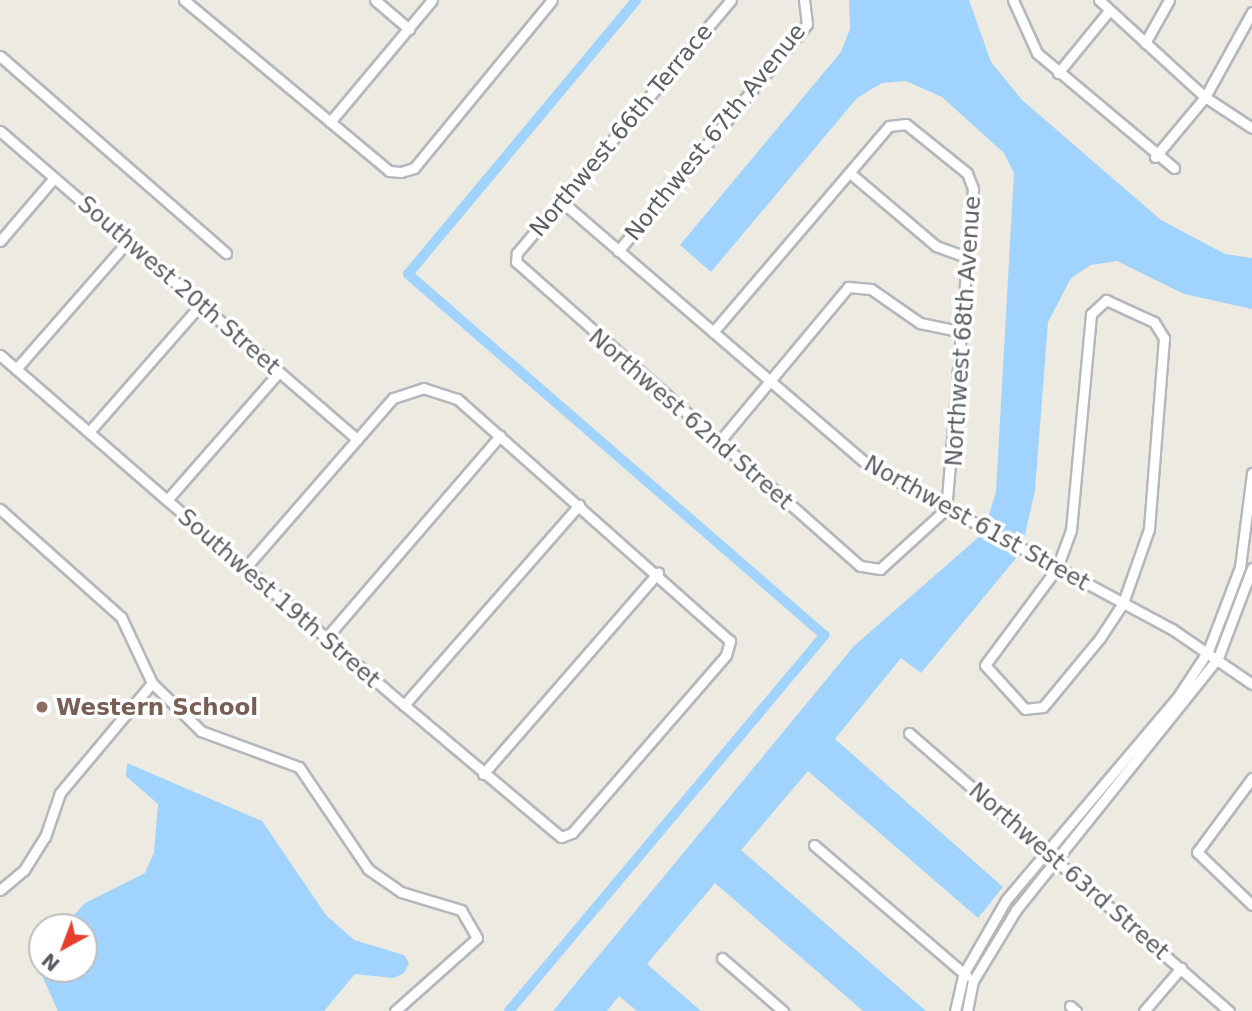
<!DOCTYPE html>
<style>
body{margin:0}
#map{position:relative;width:1252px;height:1011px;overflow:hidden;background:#eceae1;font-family:"DejaVu Sans",sans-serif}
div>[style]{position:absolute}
.water>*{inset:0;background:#a0d3fe}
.canal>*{height:10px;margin:-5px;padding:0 5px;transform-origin:5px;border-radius:5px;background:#a0d3fe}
.roads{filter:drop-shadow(2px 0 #b4b7bc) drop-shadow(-2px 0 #b4b7bc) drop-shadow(0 2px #b4b7bc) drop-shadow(0 -2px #b4b7bc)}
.minor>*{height:9px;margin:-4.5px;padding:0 4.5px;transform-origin:4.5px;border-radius:4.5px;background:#fff}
.dots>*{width:19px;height:19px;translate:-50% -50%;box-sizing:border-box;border:4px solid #fff;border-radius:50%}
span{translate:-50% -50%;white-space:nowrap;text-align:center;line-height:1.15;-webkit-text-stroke:7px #fff;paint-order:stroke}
.street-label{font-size:23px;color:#5a5d62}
.education-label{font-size:23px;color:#785e54;font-weight:700}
.left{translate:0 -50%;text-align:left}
.north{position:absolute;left:28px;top:913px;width:70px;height:70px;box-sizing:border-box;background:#fff;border:2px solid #bdbec0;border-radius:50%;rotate:221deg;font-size:19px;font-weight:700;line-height:28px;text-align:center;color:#5a5d62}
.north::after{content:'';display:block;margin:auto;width:24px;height:32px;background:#e73f2d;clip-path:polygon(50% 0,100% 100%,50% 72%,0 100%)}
</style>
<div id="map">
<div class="water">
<i style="clip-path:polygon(849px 0,969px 0,991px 62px,1022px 100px,1161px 220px,1225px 254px,1252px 258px,1252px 309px,1184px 294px,1117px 261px,1091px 265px,1071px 278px,1048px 322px,1035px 490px,1023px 544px,986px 524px,996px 492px,1014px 173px,1004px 153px,942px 97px,906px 81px,882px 83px,857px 98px,711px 272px,680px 245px,841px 52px,850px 29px)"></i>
<i style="clip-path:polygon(980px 536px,1017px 557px,921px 673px,901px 658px,835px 739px,1003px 887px,978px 918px,808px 771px,741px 850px,926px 1011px,863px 1011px,715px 883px,647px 964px,701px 1011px,637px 1011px,619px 996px,607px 1011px,553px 1011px,854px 646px)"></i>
<i style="clip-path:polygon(127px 763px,262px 821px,326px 915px,354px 940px,404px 955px,409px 963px,404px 973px,394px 978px,355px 974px,324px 1011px,58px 1011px,35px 960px,41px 950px,42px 969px,84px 969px,84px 927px,63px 927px,85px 903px,145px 873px,154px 852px,158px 804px,126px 776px)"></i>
</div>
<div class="canal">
<i style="left:509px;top:1011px;width:491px;rotate:-50deg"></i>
<i style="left:824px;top:635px;width:551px;rotate:-139.05deg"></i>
<i style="left:408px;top:274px;width:356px;rotate:-50.2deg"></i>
</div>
<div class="roads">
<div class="minor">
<i style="left:184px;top:0;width:267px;rotate:39.8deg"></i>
<i style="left:389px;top:171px;width:12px;rotate:5deg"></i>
<i style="left:401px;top:172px;width:14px;rotate:-17deg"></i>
<i style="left:414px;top:168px;width:217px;rotate:-50.6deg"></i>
<i style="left:375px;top:0;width:45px;rotate:40.5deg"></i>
<i style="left:1013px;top:0;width:58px;rotate:65.6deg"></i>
<i style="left:1037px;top:53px;width:179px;rotate:40deg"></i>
<i style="left:1099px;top:0;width:144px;rotate:42.5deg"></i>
<i style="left:1205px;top:97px;width:56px;rotate:33.4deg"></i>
<i style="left:1145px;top:43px;width:49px;rotate:-60.8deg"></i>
<i style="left:0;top:56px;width:300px;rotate:41.1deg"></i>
<i style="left:1058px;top:73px;width:79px;rotate:-50.7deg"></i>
<i style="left:330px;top:122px;width:159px;rotate:-50.1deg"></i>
<i style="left:0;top:131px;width:472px;rotate:40.8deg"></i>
<i style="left:1155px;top:157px;width:78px;rotate:-50.2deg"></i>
<i style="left:1205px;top:97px;width:97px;rotate:-61.1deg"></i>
<i style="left:850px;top:173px;width:113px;rotate:40.3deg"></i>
<i style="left:936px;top:246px;width:33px;rotate:20deg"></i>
<i style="left:561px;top:201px;width:406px;rotate:40.7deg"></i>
<i style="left:869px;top:466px;width:344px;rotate:28.3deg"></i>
<i style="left:1172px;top:629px;width:97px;rotate:34.5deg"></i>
<i style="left:0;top:241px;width:83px;rotate:-49.4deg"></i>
<i style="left:618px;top:251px;width:295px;rotate:-50.2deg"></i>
<i style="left:807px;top:24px;width:24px;rotate:-97deg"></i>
<i style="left:1106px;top:300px;width:53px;rotate:24.6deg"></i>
<i style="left:1154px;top:322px;width:19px;rotate:58deg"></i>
<i style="left:1164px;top:338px;width:192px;rotate:94.5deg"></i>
<i style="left:1149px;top:529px;width:78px;rotate:109.4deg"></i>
<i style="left:1123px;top:603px;width:42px;rotate:123.3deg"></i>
<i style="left:1100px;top:638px;width:89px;rotate:129.6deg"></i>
<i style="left:1043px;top:707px;width:18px;rotate:174deg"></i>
<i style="left:1025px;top:709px;width:59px;rotate:-132.3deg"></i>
<i style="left:985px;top:665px;width:121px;rotate:-53.4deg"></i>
<i style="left:1057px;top:568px;width:40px;rotate:-69.8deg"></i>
<i style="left:1071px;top:530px;width:217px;rotate:-84.7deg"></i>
<i style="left:1091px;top:314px;width:21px;rotate:-43deg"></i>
<i style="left:713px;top:332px;width:271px;rotate:-49.5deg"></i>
<i style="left:889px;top:126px;width:17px;rotate:-7deg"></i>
<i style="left:906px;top:124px;width:78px;rotate:38.8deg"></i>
<i style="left:967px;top:173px;width:17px;rotate:69deg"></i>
<i style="left:973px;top:189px;width:321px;rotate:94.8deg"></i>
<i style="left:946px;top:509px;width:89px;rotate:137.7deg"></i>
<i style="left:880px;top:569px;width:20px;rotate:-171deg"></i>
<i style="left:860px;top:566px;width:459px;rotate:-138.5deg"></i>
<i style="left:516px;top:262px;width:9px;rotate:-84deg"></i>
<i style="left:517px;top:253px;width:331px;rotate:-49.8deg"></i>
<i style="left:0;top:355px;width:221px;rotate:41deg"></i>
<i style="left:167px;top:500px;width:313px;rotate:40.9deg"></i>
<i style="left:404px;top:705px;width:205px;rotate:40.1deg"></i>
<i style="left:561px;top:837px;width:12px;rotate:-20deg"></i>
<i style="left:572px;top:833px;width:235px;rotate:-49.1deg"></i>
<i style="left:726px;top:655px;width:15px;rotate:-74deg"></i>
<i style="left:730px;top:641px;width:365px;rotate:-138.4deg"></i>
<i style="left:457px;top:399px;width:35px;rotate:-162deg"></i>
<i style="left:424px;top:388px;width:33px;rotate:162deg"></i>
<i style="left:393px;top:398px;width:225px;rotate:131deg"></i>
<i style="left:16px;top:369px;width:170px;rotate:-48.8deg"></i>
<i style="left:89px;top:432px;width:170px;rotate:-48.8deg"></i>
<i style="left:719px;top:442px;width:202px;rotate:-50.2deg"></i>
<i style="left:848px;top:287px;width:23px;rotate:5deg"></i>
<i style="left:871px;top:289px;width:60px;rotate:34.8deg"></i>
<i style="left:920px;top:323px;width:44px;rotate:11.8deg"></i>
<i style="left:167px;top:500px;width:170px;rotate:-48.8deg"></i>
<i style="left:0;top:509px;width:162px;rotate:41.8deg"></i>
<i style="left:121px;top:617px;width:73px;rotate:64.8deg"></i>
<i style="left:152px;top:683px;width:69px;rotate:44.4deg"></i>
<i style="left:201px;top:731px;width:104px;rotate:20.2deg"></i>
<i style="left:299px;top:767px;width:123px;rotate:55.9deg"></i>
<i style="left:368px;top:869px;width:40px;rotate:34.9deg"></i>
<i style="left:401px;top:892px;width:63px;rotate:16.7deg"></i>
<i style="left:461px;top:910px;width:32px;rotate:60deg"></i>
<i style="left:477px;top:938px;width:110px;rotate:138.3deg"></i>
<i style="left:326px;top:638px;width:267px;rotate:-49.3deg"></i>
<i style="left:404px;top:705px;width:266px;rotate:-48.8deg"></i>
<i style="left:909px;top:733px;width:424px;rotate:41deg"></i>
<i style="left:483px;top:774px;width:267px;rotate:-49deg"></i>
<i style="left:1252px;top:778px;width:92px;rotate:126.6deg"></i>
<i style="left:1197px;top:852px;width:76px;rotate:43.9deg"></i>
<i style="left:814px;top:845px;width:201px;rotate:40.6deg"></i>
<i style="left:0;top:890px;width:31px;rotate:-40deg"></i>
<i style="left:24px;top:870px;width:39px;rotate:-58deg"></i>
<i style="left:45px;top:837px;width:46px;rotate:-71.2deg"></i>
<i style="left:60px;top:793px;width:143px;rotate:-50.1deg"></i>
<i style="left:722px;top:958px;width:81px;rotate:41deg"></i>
<i style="left:1070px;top:1006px;width:8px;rotate:40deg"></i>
<i style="left:955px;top:1011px;width:39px;rotate:-77deg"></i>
<i style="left:964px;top:973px;width:84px;rotate:-60.1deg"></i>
<i style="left:1006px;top:900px;width:265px;rotate:-49.8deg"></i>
<i style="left:1177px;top:698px;width:56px;rotate:-56.6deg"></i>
<i style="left:1208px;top:651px;width:90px;rotate:-69.1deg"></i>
<i style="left:1240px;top:567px;width:95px;rotate:-82.7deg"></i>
<i style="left:967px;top:1011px;width:31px;rotate:-79deg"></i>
<i style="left:973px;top:981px;width:83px;rotate:-58.8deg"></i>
<i style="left:1016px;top:910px;width:323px;rotate:-51.3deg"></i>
<i style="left:1218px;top:658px;width:96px;rotate:-69.3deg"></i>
<i style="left:1144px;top:1011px;width:57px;rotate:-49.3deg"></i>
</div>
</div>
<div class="dots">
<i style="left:42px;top:707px;background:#8d6e63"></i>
</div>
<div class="street-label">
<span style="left:621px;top:130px;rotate:-50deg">Northwest 66th Terrace</span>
<span style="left:715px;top:132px;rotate:-51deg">Northwest 67th Avenue</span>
<span style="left:179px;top:285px;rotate:41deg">Southwest 20th Street</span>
<span style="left:963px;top:331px;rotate:-86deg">Northwest 68th Avenue</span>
<span style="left:691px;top:419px;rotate:41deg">Northwest 62nd Street</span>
<span style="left:977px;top:523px;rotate:29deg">Northwest 61st Street</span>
<span style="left:279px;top:598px;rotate:41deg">Southwest 19th Street</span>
<span style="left:1069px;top:871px;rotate:41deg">Northwest 63rd Street</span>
</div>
<div class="education-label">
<span class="left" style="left:56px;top:707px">Western School</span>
</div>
<div class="north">N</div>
</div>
